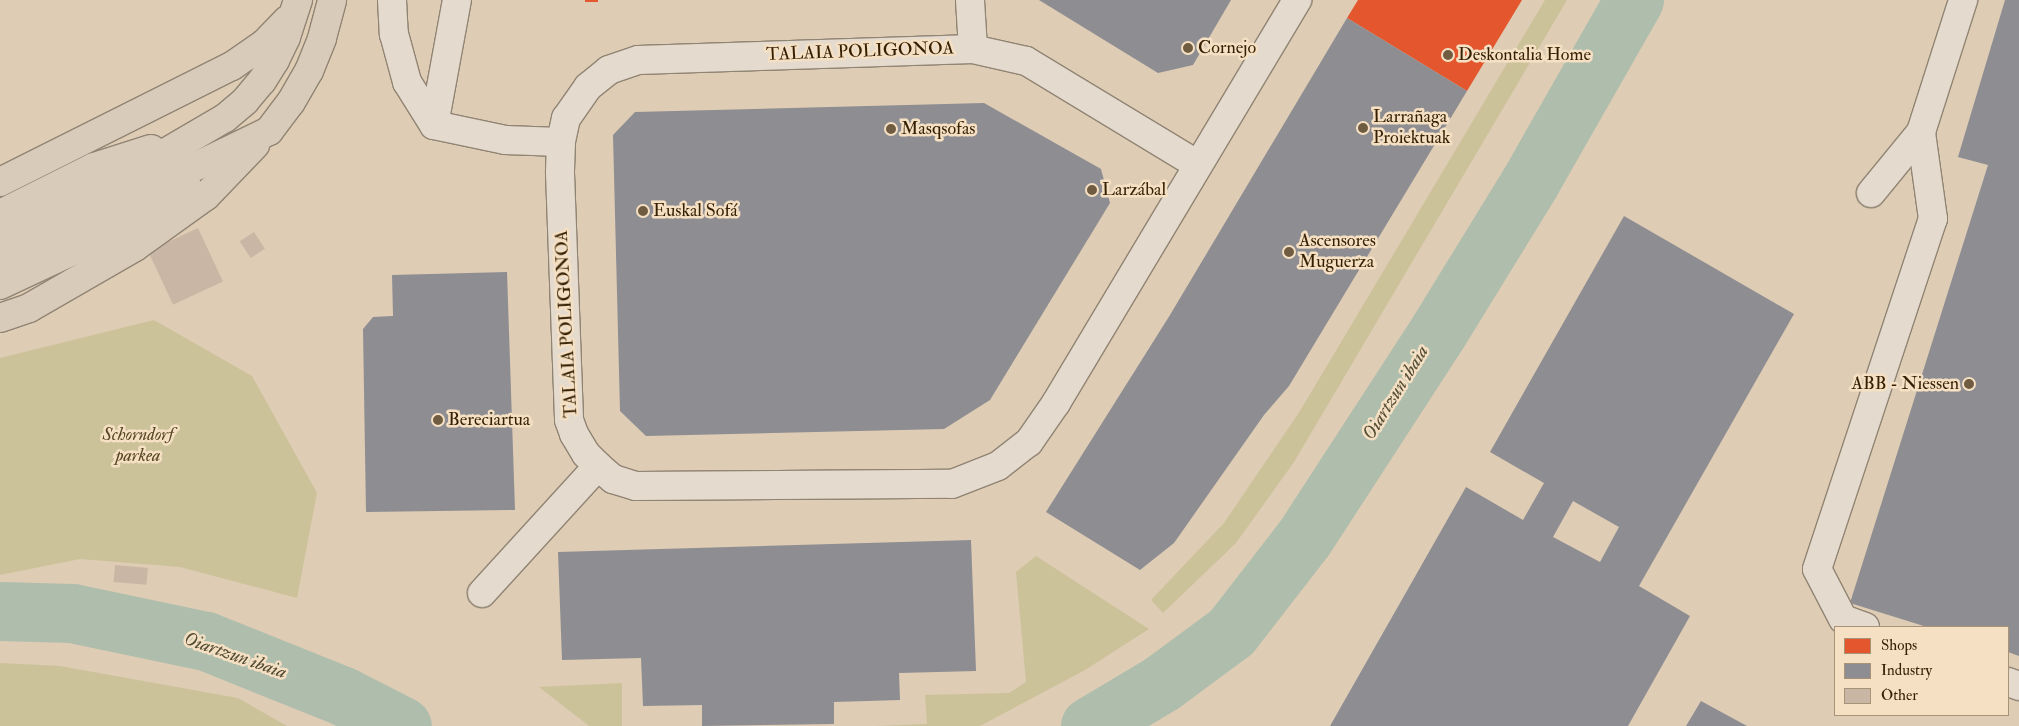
<!DOCTYPE html>
<meta charset="utf-8">
<style>
body{margin:0}
#map{position:relative;width:2019px;height:726px;overflow:hidden;background:#deccb4;font-family:"IM FELL Double Pica",serif}
div>[style]{position:absolute}
.green>*{inset:0;background:#cbc299}
.shops>*{inset:0;background:#e4572e;transform-origin:0 0}
.industry>*{inset:0;background:#8d8d92}
.river>*{height:59px;margin:-29.5px;padding:0 29.5px;transform-origin:29.5px;border-radius:29.5px;background:#aebdac}
.building>*{inset:0;background:#cab6a5;transform-origin:0 0}
.roads{filter:drop-shadow(1px 0 #908473) drop-shadow(-1px 0 #908473) drop-shadow(0 1px #908473) drop-shadow(0 -1px #908473)}
.minor>*{height:28px;margin:-14px;padding:0 14px;transform-origin:14px;border-radius:14px;background:#e4dace}
.highway>*{height:28px;margin:-14px;padding:0 14px;transform-origin:14px;border-radius:14px;background:#d8cbba}
.dots>*{width:14px;height:14px;translate:-50% -50%;box-sizing:border-box;border:2px solid #f5e0c3;border-radius:50%}
span{translate:-50% -50%;white-space:nowrap;text-align:center;line-height:1.15;-webkit-text-stroke:5px #f5e0c3;paint-order:stroke}
.poi-label{font-size:18px;color:#351f03}
.left{translate:0 -50%;text-align:left}
.right{translate:-100% -50%;text-align:right}
.street-label{font-size:18px;color:#351f03}
.park-label{font-size:18px;color:#574623;font-style:italic}
.water-label{font-size:19px;color:#534c35;font-style:italic}
.legend{position:absolute;left:1834px;top:626px;width:175px;height:90px;box-sizing:border-box;background:#f5e0c3;border:1px solid #a89376;margin:0;padding:6px 9px;list-style:none;font-size:15px;color:#351f03}
.legend li{display:flex;align-items:center;gap:10px;height:25px}
.legend b{width:25px;border:1px solid #a89376}
</style>
<div id="map">
<div class="green">
<i style="clip-path:polygon(1545px 0,1567px 0,1294px 462px,1236px 543px,1163px 613px,1151px 600px,1224px 523px,1300px 411px)"></i>
<i style="clip-path:polygon(154px 320px,252px 376px,317px 493px,297px 598px,180px 567px,80px 559px,0 575px,0 358px)"></i>
<i style="clip-path:polygon(1036px 556px,1149px 629px,1085px 670px,980px 726px,876px 726px,927px 724px,925px 695px,1009px 693px,1026px 682px,1016px 572px)"></i>
<i style="clip-path:polygon(0 663px,60px 666px,238px 698px,287px 726px,0 726px)"></i>
<i style="clip-path:polygon(622px 683px,622px 726px,589px 726px,539px 687px)"></i>
</div>
<div class="shops">
<i style="left:585px;top:0;width:13px;height:2px"></i>
<i style="clip-path:polygon(1358px 0,1522px 0,1467px 91px,1347px 18px)"></i>
</div>
<div class="industry">
<i style="clip-path:polygon(1039px 0,1231px 0,1193px 65px,1158px 73px)"></i>
<i style="clip-path:polygon(2005px 0,2019px 0,2019px 656px,2008px 652px,2008px 627px,1927px 627px,1850px 603px,1988px 165px,1958px 157px)"></i>
<i style="clip-path:polygon(1347px 18px,1467px 91px,1289px 386px,1264px 415px,1174px 543px,1140px 570px,1046px 512px,1170px 315px)"></i>
<i style="clip-path:polygon(984px 103px,1101px 169px,1110px 203px,990px 400px,944px 429px,646px 436px,620px 411px,613px 135px,635px 112px)"></i>
<i style="clip-path:polygon(evenodd,1624px 216px,1794px 314px,1639px 586px,1690px 616px,1628px 726px,1330px 726px,1466px 487px,1523px 520px,1544px 483px,1490px 452px,1624px 216px,1573px 501px,1619px 527px,1600px 562px,1553px 537px,1573px 501px)"></i>
<i style="clip-path:polygon(507px 272px,515px 510px,366px 512px,363px 329px,373px 317px,393px 316px,392px 275px)"></i>
<i style="clip-path:polygon(971px 540px,976px 671px,899px 673px,900px 700px,834px 702px,834px 724px,702px 726px,702px 705px,643px 706px,641px 658px,562px 660px,558px 552px)"></i>
<i style="clip-path:polygon(1701px 701px,1747px 726px,1686px 726px)"></i>
</div>
<div class="river">
<i style="left:0;top:611px;width:72px;rotate:1.6deg"></i>
<i style="left:72px;top:613px;width:137px;rotate:11.8deg"></i>
<i style="left:206px;top:641px;width:148px;rotate:21.9deg"></i>
<i style="left:343px;top:696px;width:66px;rotate:27deg"></i>
<i style="left:1090px;top:726px;width:84px;rotate:-30.8deg"></i>
<i style="left:1162px;top:683px;width:86px;rotate:-36.5deg"></i>
<i style="left:1231px;top:632px;width:119px;rotate:-52.2deg"></i>
<i style="left:1304px;top:538px;width:248px;rotate:-57deg"></i>
<i style="left:1439px;top:330px;width:174px;rotate:-58.4deg"></i>
<i style="left:1530px;top:182px;width:210px;rotate:-60.3deg"></i>
</div>
<div class="building">
<i style="left:198px;top:228px;width:59px;height:55px;rotate:65deg"></i>
<i style="left:254px;top:232px;width:20px;height:17px;rotate:57deg"></i>
<i style="left:115px;top:565px;width:33px;height:17px;rotate:5deg"></i>
</div>
<div class="roads">
<div class="minor">
<i style="left:392px;top:0;width:34px;rotate:87deg"></i>
<i style="left:394px;top:34px;width:50px;rotate:74.8deg"></i>
<i style="left:407px;top:82px;width:51px;rotate:57.9deg"></i>
<i style="left:434px;top:125px;width:73px;rotate:11.9deg"></i>
<i style="left:505px;top:140px;width:56px;rotate:2deg"></i>
<i style="left:970px;top:0;width:49px;rotate:86.5deg"></i>
<i style="left:434px;top:125px;width:127px;rotate:-79.6deg"></i>
<i style="left:1198px;top:165px;width:201px;rotate:-148.8deg"></i>
<i style="left:1026px;top:61px;width:54px;rotate:-167.2deg"></i>
<i style="left:973px;top:49px;width:335px;rotate:178.1deg"></i>
<i style="left:638px;top:60px;width:31px;rotate:161deg"></i>
<i style="left:609px;top:70px;width:27px;rotate:141deg"></i>
<i style="left:588px;top:87px;width:38px;rotate:125deg"></i>
<i style="left:566px;top:118px;width:25px;rotate:102deg"></i>
<i style="left:561px;top:142px;width:31px;rotate:92deg"></i>
<i style="left:560px;top:173px;width:247px;rotate:87.9deg"></i>
<i style="left:569px;top:420px;width:15px;rotate:70deg"></i>
<i style="left:574px;top:434px;width:23px;rotate:59deg"></i>
<i style="left:586px;top:454px;width:17px;rotate:45deg"></i>
<i style="left:598px;top:466px;width:20px;rotate:41deg"></i>
<i style="left:613px;top:479px;width:24px;rotate:17deg"></i>
<i style="left:636px;top:486px;width:316px;rotate:-0.4deg"></i>
<i style="left:952px;top:484px;width:49px;rotate:-21.4deg"></i>
<i style="left:998px;top:466px;width:39px;rotate:-38deg"></i>
<i style="left:1029px;top:442px;width:47px;rotate:-55.3deg"></i>
<i style="left:1056px;top:403px;width:470px;rotate:-59.1deg"></i>
<i style="left:1871px;top:193px;width:79px;rotate:-50.7deg"></i>
<i style="left:482px;top:593px;width:172px;rotate:-47.6deg"></i>
<i style="left:1865px;top:627px;width:23px;rotate:-160deg"></i>
<i style="left:1843px;top:619px;width:56px;rotate:-117.5deg"></i>
<i style="left:1817px;top:569px;width:369px;rotate:-71.7deg"></i>
<i style="left:1933px;top:219px;width:88px;rotate:-97.9deg"></i>
<i style="left:1921px;top:132px;width:139px;rotate:-72.3deg"></i>
<i style="left:2008px;top:682px;width:12px;rotate:20deg"></i>
</div>
<div class="highway">
<i style="left:0;top:182px;width:259px;rotate:-26.6deg"></i>
<i style="left:232px;top:66px;width:40px;rotate:-34.9deg"></i>
<i style="left:265px;top:43px;width:32px;rotate:-46deg"></i>
<i style="left:0;top:214px;width:105px;rotate:-26.6deg"></i>
<i style="left:94px;top:167px;width:60px;rotate:-17.5deg"></i>
<i style="left:0;top:240px;width:117px;rotate:-26.3deg"></i>
<i style="left:105px;top:188px;width:139px;rotate:-30.3deg"></i>
<i style="left:225px;top:118px;width:26px;rotate:-40deg"></i>
<i style="left:245px;top:101px;width:26px;rotate:-50deg"></i>
<i style="left:262px;top:81px;width:25px;rotate:-58deg"></i>
<i style="left:275px;top:60px;width:25px;rotate:-64deg"></i>
<i style="left:286px;top:37px;width:39px;rotate:-72deg"></i>
<i style="left:0;top:261px;width:299px;rotate:-25.8deg"></i>
<i style="left:269px;top:131px;width:36px;rotate:-53deg"></i>
<i style="left:291px;top:102px;width:36px;rotate:-60deg"></i>
<i style="left:309px;top:71px;width:35px;rotate:-68deg"></i>
<i style="left:322px;top:38px;width:39px;rotate:-75deg"></i>
<i style="left:0;top:285px;width:137px;rotate:-25.1deg"></i>
<i style="left:124px;top:227px;width:75px;rotate:-31.4deg"></i>
<i style="left:0;top:318px;width:31px;rotate:-19deg"></i>
<i style="left:29px;top:308px;width:122px;rotate:-29.9deg"></i>
<i style="left:135px;top:247px;width:87px;rotate:-35.7deg"></i>
<i style="left:206px;top:196px;width:71px;rotate:-46.1deg"></i>
</div>
</div>
<div class="dots">
<i style="left:1188px;top:48px;background:#705c41"></i>
<i style="left:1448px;top:55px;background:#705c41"></i>
<i style="left:1363px;top:128px;background:#705c41"></i>
<i style="left:891px;top:129px;background:#705c41"></i>
<i style="left:1092px;top:190px;background:#705c41"></i>
<i style="left:643px;top:211px;background:#705c41"></i>
<i style="left:1289px;top:252px;background:#705c41"></i>
<i style="left:1969px;top:384px;background:#705c41"></i>
<i style="left:438px;top:420px;background:#705c41"></i>
</div>
<div class="poi-label">
<span class="left" style="left:1198px;top:48px">Cornejo</span>
<span class="left" style="left:1458px;top:55px">Deskontalia Home</span>
<span class="left" style="left:1373px;top:128px">Larrañaga<br>Proiektuak</span>
<span class="left" style="left:901px;top:129px">Masqsofas</span>
<span class="left" style="left:1102px;top:190px">Larzábal</span>
<span class="left" style="left:653px;top:211px">Euskal Sofá</span>
<span class="left" style="left:1299px;top:252px">Ascensores<br>Muguerza</span>
<span class="right" style="left:1959px;top:384px">ABB - Niessen</span>
<span class="left" style="left:448px;top:420px">Bereciartua</span>
</div>
<div class="street-label">
<span style="left:860px;top:52px;rotate:-2deg">TALAIA POLIGONOA</span>
<span style="left:567px;top:324px;rotate:-93deg">TALAIA POLIGONOA</span>
</div>
<div class="park-label">
<span style="left:138px;top:446px">Schorndorf<br>parkea</span>
</div>
<div class="water-label">
<span style="left:1396px;top:393px;rotate:-58deg">Oiartzun ibaia</span>
<span style="left:235px;top:656px;rotate:19deg">Oiartzun ibaia</span>
</div>
<ul class="legend">
<li><b style="height:14px;background:#e4572e"></b>Shops</li>
<li><b style="height:14px;background:#8d8d92"></b>Industry</li>
<li><b style="height:14px;background:#cab6a5"></b>Other</li>
</ul>
</div>
